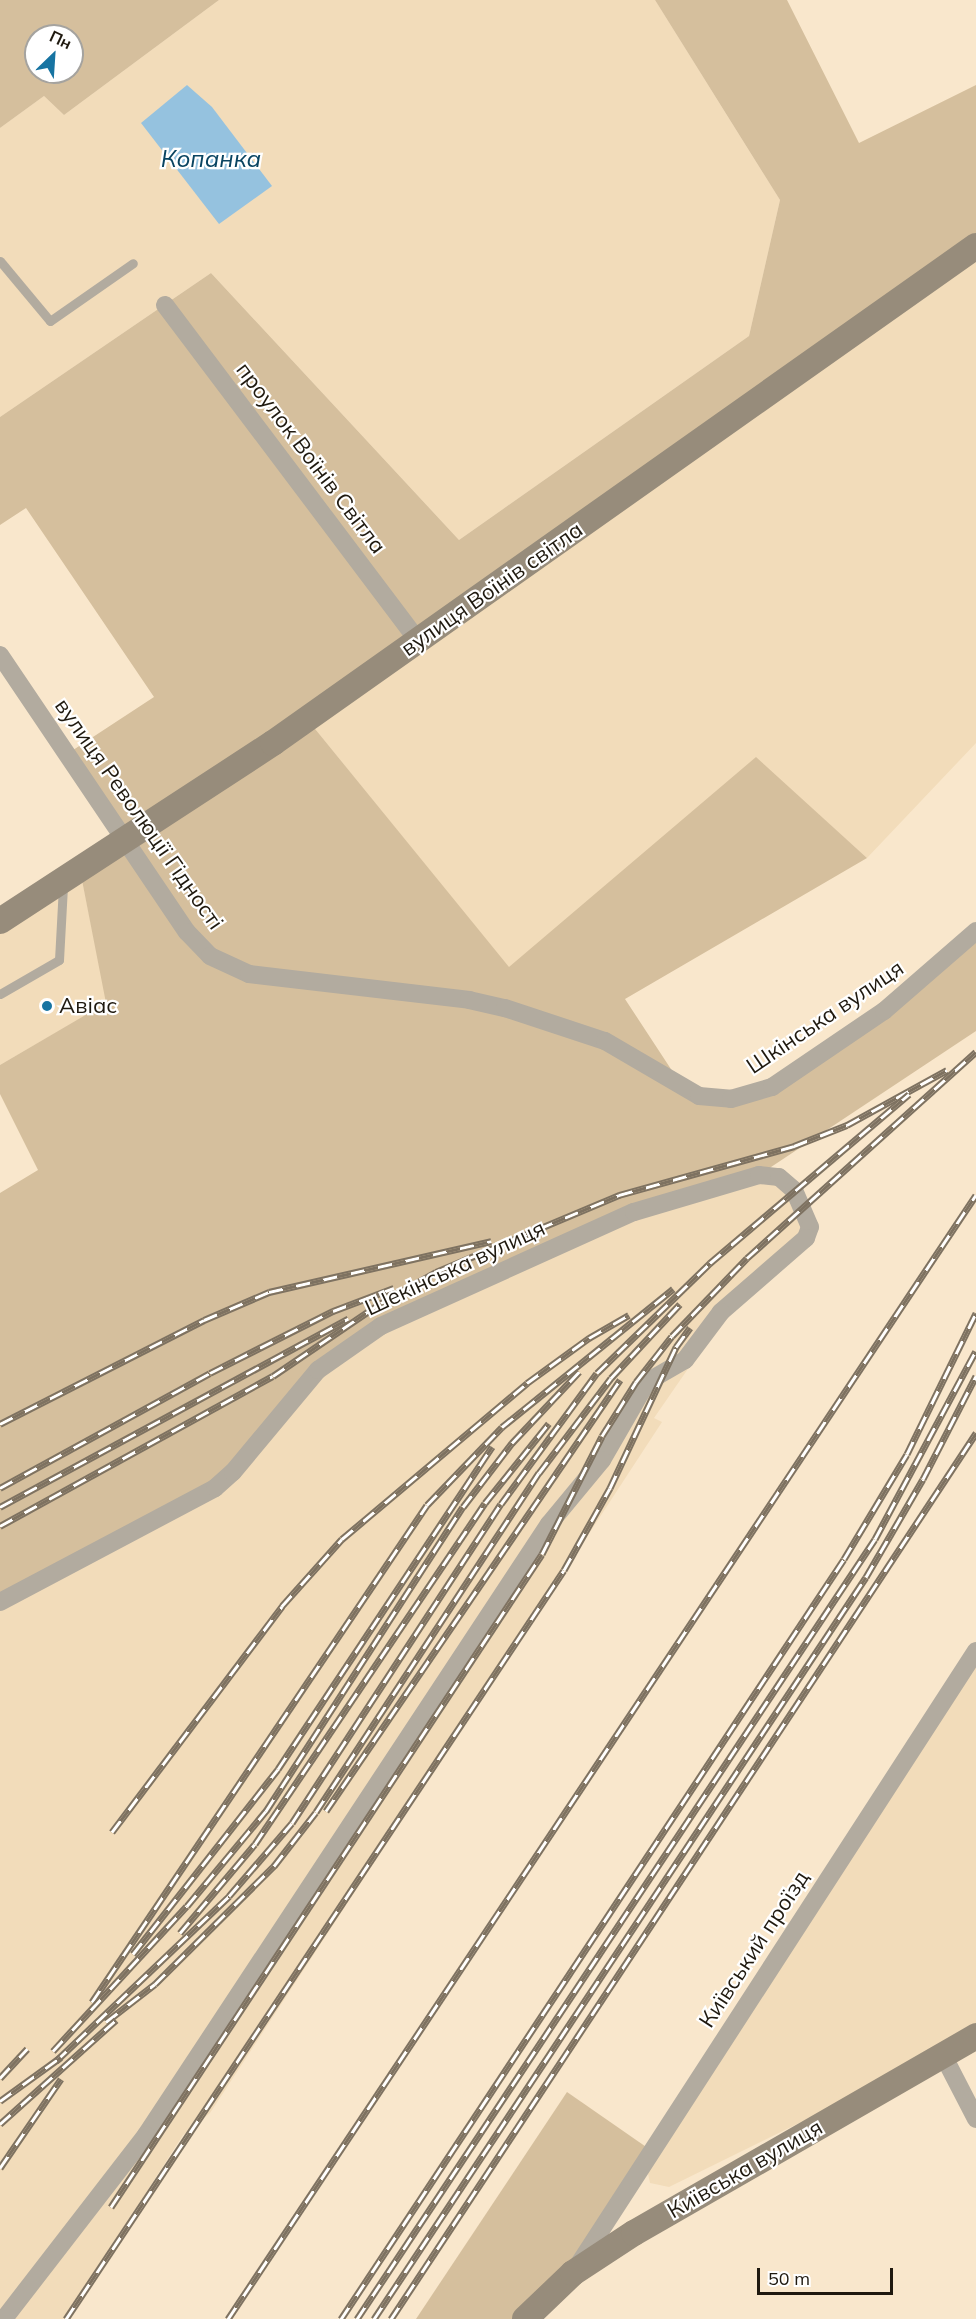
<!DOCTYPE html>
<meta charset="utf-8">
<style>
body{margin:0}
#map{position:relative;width:976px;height:2319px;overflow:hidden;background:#f9e7cc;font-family:Mulish,sans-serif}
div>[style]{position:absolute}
.built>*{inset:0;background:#f2dcba}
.green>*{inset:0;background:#d5bf9d}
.water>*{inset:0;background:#95c2df}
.lane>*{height:9px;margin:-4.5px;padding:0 4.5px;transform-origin:4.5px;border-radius:4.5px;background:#b2ab9f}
.street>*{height:18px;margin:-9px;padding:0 9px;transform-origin:9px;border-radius:9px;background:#b2ab9f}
.secondary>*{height:26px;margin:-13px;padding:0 13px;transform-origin:13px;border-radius:13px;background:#978c7b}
.rail>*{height:7px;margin-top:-3.5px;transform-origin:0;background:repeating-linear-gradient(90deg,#fff 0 14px,#7e7261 0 28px);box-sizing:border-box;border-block:2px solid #7e7261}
.dots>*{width:16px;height:16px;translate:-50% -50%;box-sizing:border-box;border:3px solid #fff;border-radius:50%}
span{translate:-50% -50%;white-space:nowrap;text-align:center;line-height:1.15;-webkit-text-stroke:4.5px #fff;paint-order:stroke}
.street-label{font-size:22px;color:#1f190f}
.poi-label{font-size:22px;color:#1f190f}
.left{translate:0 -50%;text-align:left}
.water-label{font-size:24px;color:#094461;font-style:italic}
.north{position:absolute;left:24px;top:24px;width:60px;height:60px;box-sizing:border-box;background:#fff;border:2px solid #a5a39f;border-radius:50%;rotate:25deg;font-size:16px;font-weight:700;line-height:24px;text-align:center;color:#1f190f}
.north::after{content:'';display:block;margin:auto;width:21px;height:27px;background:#1774a2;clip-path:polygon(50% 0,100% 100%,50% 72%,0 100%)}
.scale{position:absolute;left:757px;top:2268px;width:136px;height:27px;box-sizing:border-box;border:3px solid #1f190f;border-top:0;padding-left:8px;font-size:18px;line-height:21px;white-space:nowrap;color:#1f190f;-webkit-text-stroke:4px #fff;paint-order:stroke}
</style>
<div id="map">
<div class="built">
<i style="clip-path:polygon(219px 0,655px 0,780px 200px,749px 336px,459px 540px,211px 273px,0 417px,0 128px,44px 96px,64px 115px)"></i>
<i style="clip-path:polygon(976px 246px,976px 743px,867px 858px,756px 758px,509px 968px,307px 719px)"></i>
<i style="clip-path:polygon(80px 870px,107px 1003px,0 1065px,0 921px)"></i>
<i style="clip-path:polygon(779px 1177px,810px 1227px,739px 1295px,654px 1418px,662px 1422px,210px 2113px,183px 2135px,65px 2319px,0 2319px,0 1602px,381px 1326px,634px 1212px)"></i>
<i style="clip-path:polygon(976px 1651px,976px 2036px,669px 2187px,650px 2183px,647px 2169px)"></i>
</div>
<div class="green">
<i style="clip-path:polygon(evenodd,0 0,219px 0,64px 115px,44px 96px,0 128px,0 0,36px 36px,72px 36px,72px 72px,36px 72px,36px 36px)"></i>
<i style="clip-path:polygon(655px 0,787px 0,859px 143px,976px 85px,976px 246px,307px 719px,509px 967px,756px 757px,867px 858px,625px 999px,684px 1089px,699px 1096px,772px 1087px,976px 931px,976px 1031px,759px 1175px,634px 1212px,381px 1326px,318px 1370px,233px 1472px,0 1602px,0 1193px,38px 1170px,0 1094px,0 1065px,106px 1003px,80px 870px,124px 840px,67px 754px,154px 697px,26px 508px,0 525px,0 417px,211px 273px,459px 540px,749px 336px,780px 200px)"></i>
<i style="clip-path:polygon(567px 2092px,652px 2151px,573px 2273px,525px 2319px,416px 2319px)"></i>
</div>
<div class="water">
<i style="clip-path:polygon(187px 85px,212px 107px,272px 186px,219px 224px,141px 123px)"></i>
</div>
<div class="lane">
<i style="left:0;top:261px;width:78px;rotate:50.2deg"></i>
<i style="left:50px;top:321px;width:101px;rotate:-34.9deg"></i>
<i style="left:0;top:994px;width:68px;rotate:-30deg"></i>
<i style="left:59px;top:960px;width:75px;rotate:-86.9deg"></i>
</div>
<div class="street">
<i style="left:165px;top:305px;width:421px;rotate:53deg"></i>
<i style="left:0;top:655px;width:334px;rotate:56deg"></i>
<i style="left:187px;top:932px;width:33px;rotate:46deg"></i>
<i style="left:210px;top:956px;width:43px;rotate:24.8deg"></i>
<i style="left:249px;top:974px;width:222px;rotate:6.7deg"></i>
<i style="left:469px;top:1000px;width:37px;rotate:13deg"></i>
<i style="left:505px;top:1008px;width:105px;rotate:18.3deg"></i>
<i style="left:605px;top:1041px;width:109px;rotate:30.3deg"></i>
<i style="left:699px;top:1096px;width:32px;rotate:5deg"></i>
<i style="left:731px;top:1099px;width:43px;rotate:-16.3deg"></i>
<i style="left:772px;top:1087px;width:135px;rotate:-34.2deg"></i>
<i style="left:884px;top:1011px;width:122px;rotate:-41deg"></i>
<i style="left:0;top:1602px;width:243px;rotate:-27.9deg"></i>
<i style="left:215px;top:1488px;width:24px;rotate:-42deg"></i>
<i style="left:233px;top:1472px;width:133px;rotate:-50.2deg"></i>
<i style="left:318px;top:1370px;width:77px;rotate:-34.9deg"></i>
<i style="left:381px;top:1326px;width:277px;rotate:-24.3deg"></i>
<i style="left:634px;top:1212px;width:130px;rotate:-16.5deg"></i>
<i style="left:759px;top:1175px;width:20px;rotate:6deg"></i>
<i style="left:779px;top:1177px;width:20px;rotate:41deg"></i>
<i style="left:794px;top:1190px;width:40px;rotate:66.6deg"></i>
<i style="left:810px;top:1227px;width:12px;rotate:110deg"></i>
<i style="left:806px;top:1238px;width:113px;rotate:139deg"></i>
<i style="left:721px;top:1312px;width:60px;rotate:126.9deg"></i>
<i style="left:685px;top:1360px;width:44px;rotate:149.9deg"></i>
<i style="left:647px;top:1382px;width:90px;rotate:120deg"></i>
<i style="left:602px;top:1460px;width:83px;rotate:129.6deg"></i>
<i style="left:549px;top:1524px;width:732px;rotate:123.41deg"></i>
<i style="left:146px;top:2135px;width:232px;rotate:127.7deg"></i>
<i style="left:943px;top:2055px;width:72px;rotate:62.7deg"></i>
<i style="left:577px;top:2267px;width:734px;rotate:-57.07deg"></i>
</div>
<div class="secondary">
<i style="left:0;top:921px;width:326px;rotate:-33.1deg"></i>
<i style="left:273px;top:743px;width:861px;rotate:-35.26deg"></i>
<i style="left:525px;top:2319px;width:66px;rotate:-43.8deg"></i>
<i style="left:573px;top:2273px;width:73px;rotate:-33.3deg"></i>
<i style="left:634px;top:2233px;width:395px;rotate:-29.9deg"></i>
</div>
<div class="rail">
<i style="left:0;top:1424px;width:229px;rotate:-27deg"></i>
<i style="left:204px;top:1320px;width:71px;rotate:-23.3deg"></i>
<i style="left:269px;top:1292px;width:228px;rotate:-12.9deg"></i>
<i style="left:0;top:1488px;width:239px;rotate:-28.7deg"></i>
<i style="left:210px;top:1373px;width:138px;rotate:-26.8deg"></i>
<i style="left:333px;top:1311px;width:65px;rotate:-20.7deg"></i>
<i style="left:0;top:1507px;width:396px;rotate:-28.4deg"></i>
<i style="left:0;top:1526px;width:311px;rotate:-28.8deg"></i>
<i style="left:273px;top:1376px;width:130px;rotate:-34.1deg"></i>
<i style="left:381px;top:1303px;width:63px;rotate:-29.4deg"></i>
<i style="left:436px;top:1272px;width:199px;rotate:-22.8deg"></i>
<i style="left:619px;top:1195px;width:182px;rotate:-15.6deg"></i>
<i style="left:794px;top:1146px;width:57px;rotate:-21.6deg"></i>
<i style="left:847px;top:1125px;width:114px;rotate:-28.8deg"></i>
<i style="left:326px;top:1811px;width:522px;rotate:-55.7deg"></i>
<i style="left:112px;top:1832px;width:283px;rotate:-53deg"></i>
<i style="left:282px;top:1606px;width:90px;rotate:-48.2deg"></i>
<i style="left:342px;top:1539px;width:242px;rotate:-40.1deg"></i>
<i style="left:527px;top:1383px;width:77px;rotate:-36deg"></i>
<i style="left:589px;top:1338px;width:46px;rotate:-29.9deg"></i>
<i style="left:180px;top:1933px;width:116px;rotate:-49.9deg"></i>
<i style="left:255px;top:1844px;width:411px;rotate:-56deg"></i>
<i style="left:485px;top:1503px;width:102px;rotate:-51.3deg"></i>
<i style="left:133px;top:1954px;width:235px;rotate:-51.9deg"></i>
<i style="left:278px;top:1769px;width:387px;rotate:-56.4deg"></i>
<i style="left:92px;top:2002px;width:599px;rotate:-56.02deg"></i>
<i style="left:427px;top:1505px;width:108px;rotate:-46.1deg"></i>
<i style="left:502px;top:1427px;width:220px;rotate:-38.9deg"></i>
<i style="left:106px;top:2022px;width:62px;rotate:-37.8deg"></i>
<i style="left:155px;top:1984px;width:168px;rotate:-44.8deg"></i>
<i style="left:274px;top:1866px;width:68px;rotate:-52.1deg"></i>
<i style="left:316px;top:1812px;width:406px;rotate:-56.7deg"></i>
<i style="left:539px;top:1473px;width:119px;rotate:-52.8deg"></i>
<i style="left:611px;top:1378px;width:101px;rotate:-47deg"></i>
<i style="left:53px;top:2051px;width:197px;rotate:-47.3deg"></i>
<i style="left:187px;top:1906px;width:124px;rotate:-50.3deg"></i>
<i style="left:266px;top:1811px;width:362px;rotate:-57.1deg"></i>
<i style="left:463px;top:1507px;width:81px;rotate:-52.6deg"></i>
<i style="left:512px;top:1443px;width:98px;rotate:-46.7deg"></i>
<i style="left:56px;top:2061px;width:239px;rotate:-43.6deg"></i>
<i style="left:229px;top:1896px;width:96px;rotate:-49.2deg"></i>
<i style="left:292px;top:1823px;width:381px;rotate:-56.8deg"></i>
<i style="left:501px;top:1504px;width:162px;rotate:-53.8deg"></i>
<i style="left:597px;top:1373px;width:158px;rotate:-44.2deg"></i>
<i style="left:710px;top:1263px;width:261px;rotate:-40.3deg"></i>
<i style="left:0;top:2078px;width:40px;rotate:-47deg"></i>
<i style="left:0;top:2101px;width:75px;rotate:-35.8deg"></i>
<i style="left:0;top:2124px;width:156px;rotate:-41.9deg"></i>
<i style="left:0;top:2168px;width:108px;rotate:-55.6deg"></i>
<i style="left:111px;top:2207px;width:782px;rotate:-56.57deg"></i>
<i style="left:542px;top:1554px;width:132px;rotate:-63deg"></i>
<i style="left:602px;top:1436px;width:64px;rotate:-57.8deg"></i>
<i style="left:636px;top:1382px;width:58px;rotate:-52deg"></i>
<i style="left:672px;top:1336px;width:108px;rotate:-46.1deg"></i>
<i style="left:747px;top:1258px;width:308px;rotate:-42deg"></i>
<i style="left:66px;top:2319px;width:899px;rotate:-56.38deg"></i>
<i style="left:564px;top:1570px;width:94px;rotate:-60.7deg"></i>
<i style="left:610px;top:1488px;width:156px;rotate:-64.9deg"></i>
<i style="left:676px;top:1347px;width:24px;rotate:-54deg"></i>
<i style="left:228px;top:2319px;width:1350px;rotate:-56.36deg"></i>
<i style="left:341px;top:2319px;width:911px;rotate:-56.5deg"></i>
<i style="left:844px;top:1559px;width:122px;rotate:-59deg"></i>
<i style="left:907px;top:1454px;width:157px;rotate:-63.9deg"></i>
<i style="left:357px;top:2319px;width:936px;rotate:-56.41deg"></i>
<i style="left:875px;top:1539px;width:213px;rotate:-61.8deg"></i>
<i style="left:374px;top:2319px;width:890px;rotate:-56.45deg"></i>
<i style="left:866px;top:1577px;width:113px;rotate:-59.8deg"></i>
<i style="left:923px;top:1479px;width:116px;rotate:-62.8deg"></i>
<i style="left:391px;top:2319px;width:1062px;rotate:-56.56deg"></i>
</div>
<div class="dots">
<i style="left:47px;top:1006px;background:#1774a2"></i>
</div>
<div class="street-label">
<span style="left:311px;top:458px;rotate:53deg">проулок Воїнів Світла</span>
<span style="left:492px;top:589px;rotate:-35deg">вулиця Воїнів світла</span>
<span style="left:139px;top:814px;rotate:55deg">вулиця Революції Гідності</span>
<span style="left:825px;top:1017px;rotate:-34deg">Шкінська вулиця</span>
<span style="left:455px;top:1268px;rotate:-25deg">Шекінська вулиця</span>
<span style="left:754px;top:1949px;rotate:-57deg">Київський проїзд</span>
<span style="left:745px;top:2169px;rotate:-30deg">Київська вулиця</span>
</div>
<div class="poi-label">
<span class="left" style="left:59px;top:1006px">Авіас</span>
</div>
<div class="water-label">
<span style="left:211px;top:159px">Копанка</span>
</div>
<div class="north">Пн</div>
<div class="scale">50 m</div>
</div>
